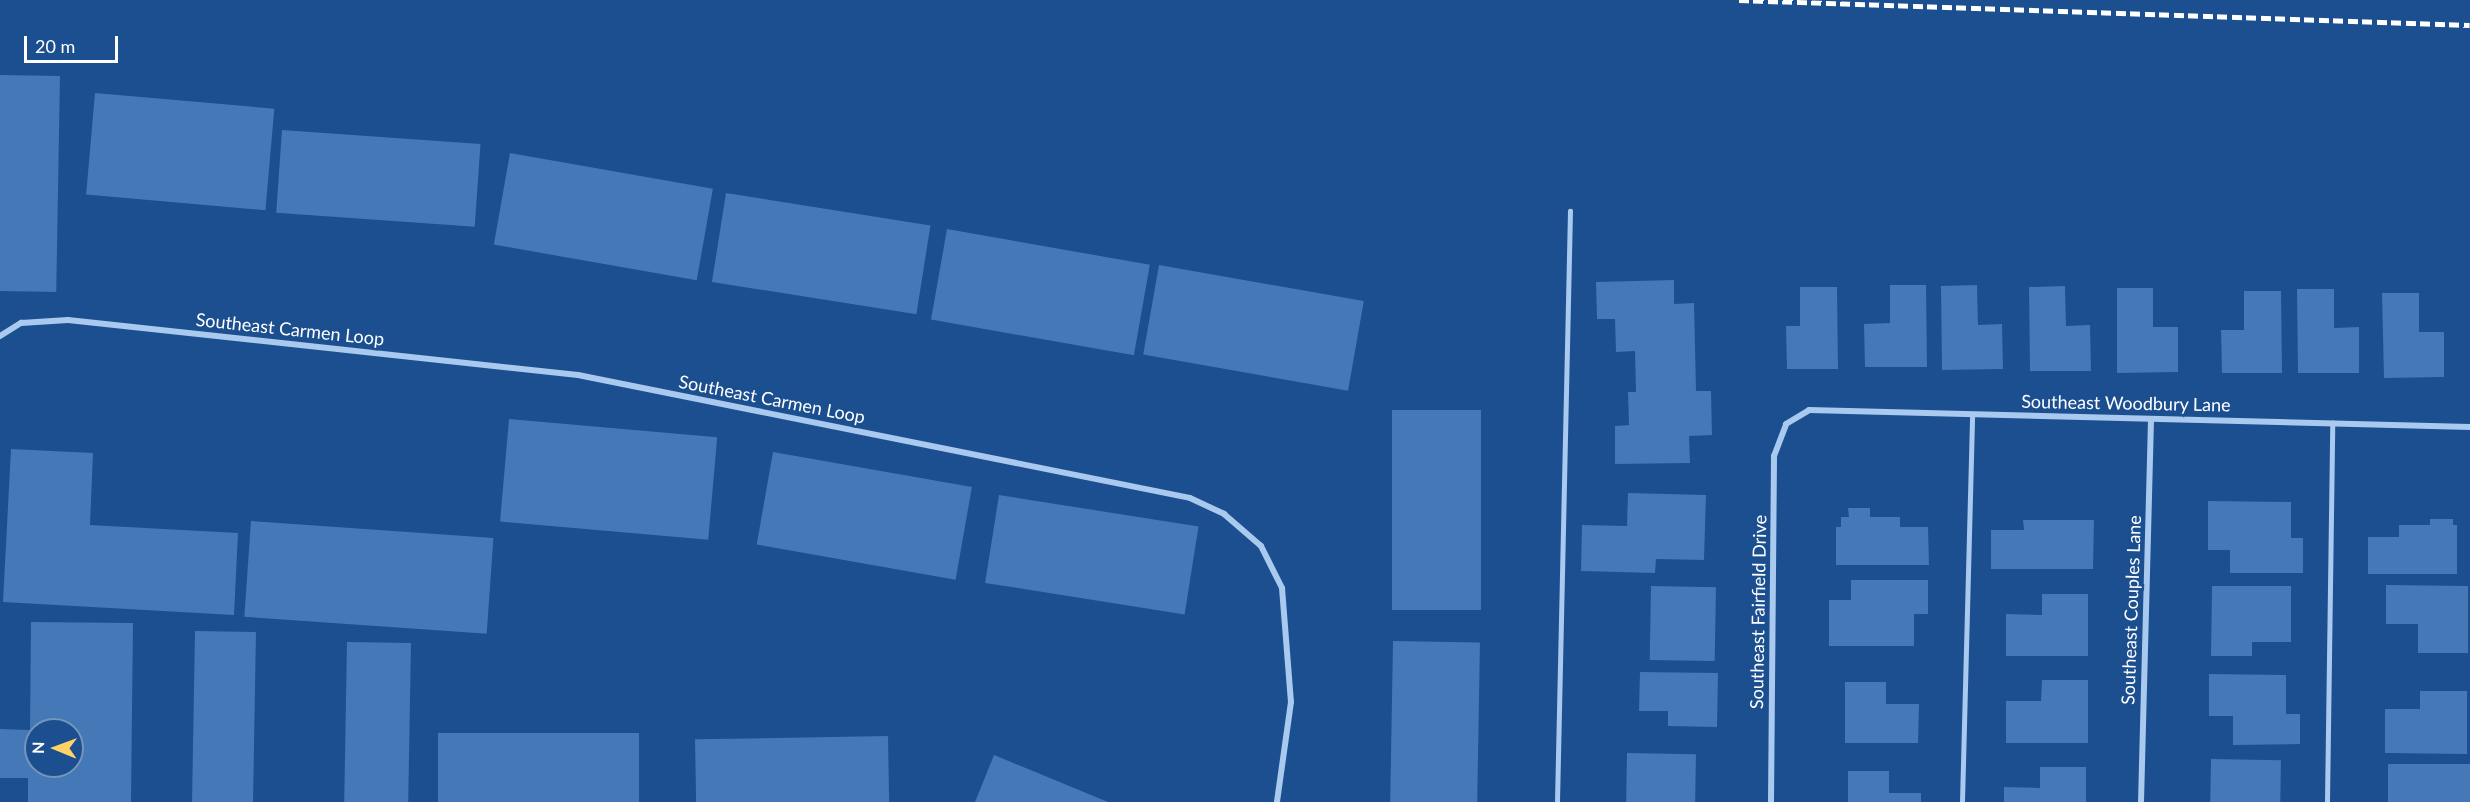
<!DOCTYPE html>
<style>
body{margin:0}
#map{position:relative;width:2470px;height:802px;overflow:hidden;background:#1b4f8f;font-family:Lato,sans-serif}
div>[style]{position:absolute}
.building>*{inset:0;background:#4478b7;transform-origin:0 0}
.service>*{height:4.5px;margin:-2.25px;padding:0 2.25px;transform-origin:2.25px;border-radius:2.25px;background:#a9c9ee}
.minor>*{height:6px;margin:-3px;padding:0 3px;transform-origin:3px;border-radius:3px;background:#a9c9ee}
.rail>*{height:4.5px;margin-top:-2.25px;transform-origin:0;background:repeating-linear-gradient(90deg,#fff 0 10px,transparent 0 14.5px)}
span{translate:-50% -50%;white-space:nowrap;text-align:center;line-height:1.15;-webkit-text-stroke:5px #1b4f8f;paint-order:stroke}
.street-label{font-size:18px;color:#fff}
.north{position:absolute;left:24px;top:718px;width:60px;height:60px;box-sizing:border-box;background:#1b4f8f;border:2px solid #7695bc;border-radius:50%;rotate:271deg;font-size:16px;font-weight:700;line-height:24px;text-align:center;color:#fff}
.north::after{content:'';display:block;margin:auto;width:21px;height:27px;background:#ffd166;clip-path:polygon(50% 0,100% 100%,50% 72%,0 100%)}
.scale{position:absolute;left:24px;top:36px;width:94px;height:27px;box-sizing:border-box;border:3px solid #fff;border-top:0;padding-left:8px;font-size:18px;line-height:21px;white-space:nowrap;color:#fff;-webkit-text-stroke:4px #1b4f8f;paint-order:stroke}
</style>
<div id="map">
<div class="building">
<i style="left:0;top:75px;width:60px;height:216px;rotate:1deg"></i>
<i style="left:95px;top:93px;width:180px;height:102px;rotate:5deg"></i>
<i style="left:282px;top:130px;width:199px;height:83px;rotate:4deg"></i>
<i style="left:510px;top:153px;width:206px;height:93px;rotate:10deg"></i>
<i style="left:726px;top:193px;width:207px;height:90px;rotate:9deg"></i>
<i style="left:947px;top:229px;width:206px;height:92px;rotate:10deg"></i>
<i style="left:1159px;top:265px;width:208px;height:91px;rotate:10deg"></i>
<i style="clip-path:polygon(1674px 280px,1674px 304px,1694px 303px,1696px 391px,1711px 391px,1712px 435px,1689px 436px,1690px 463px,1615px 464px,1615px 426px,1629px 425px,1628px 392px,1636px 392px,1635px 351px,1616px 352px,1615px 319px,1597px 319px,1596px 282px)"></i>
<i style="clip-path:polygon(1890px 285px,1926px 285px,1927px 367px,1865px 367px,1864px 324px,1890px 323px)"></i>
<i style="clip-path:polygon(1977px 285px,1978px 325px,2002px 324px,2003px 369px,1942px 370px,1941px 286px)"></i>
<i style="clip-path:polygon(2065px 286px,2066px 326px,2090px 325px,2091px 371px,2030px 371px,2029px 287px)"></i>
<i style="clip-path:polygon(1800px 287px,1837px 287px,1838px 369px,1787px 369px,1786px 326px,1800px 326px)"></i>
<i style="clip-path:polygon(2117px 288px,2153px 288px,2153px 327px,2178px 327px,2178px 372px,2117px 373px)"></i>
<i style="clip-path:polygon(2297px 289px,2334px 289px,2334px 328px,2359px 327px,2359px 373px,2298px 373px)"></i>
<i style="clip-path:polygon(2244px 291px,2281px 291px,2282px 373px,2222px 373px,2221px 330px,2244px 330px)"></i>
<i style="clip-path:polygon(2382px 293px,2419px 293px,2419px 332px,2444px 332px,2444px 377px,2384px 378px)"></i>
<i style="left:1392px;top:410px;width:89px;height:200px"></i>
<i style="left:509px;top:419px;width:209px;height:103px;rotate:5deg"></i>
<i style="clip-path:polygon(11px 449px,93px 453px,90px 525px,238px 533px,234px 615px,3px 602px)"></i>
<i style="left:773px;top:452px;width:202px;height:94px;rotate:10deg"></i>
<i style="clip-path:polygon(1628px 493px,1706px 495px,1704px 560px,1656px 559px,1655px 573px,1581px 571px,1582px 525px,1627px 526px)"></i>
<i style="left:999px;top:495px;width:202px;height:89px;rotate:9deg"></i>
<i style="clip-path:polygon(2208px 501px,2291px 502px,2291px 538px,2303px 538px,2303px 573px,2230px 573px,2230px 550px,2208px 550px)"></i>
<i style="clip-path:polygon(1848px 508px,1870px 508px,1870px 517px,1900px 517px,1900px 527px,1928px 527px,1929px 565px,1836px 565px,1836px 527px,1841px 527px,1841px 517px,1849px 517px)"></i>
<i style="clip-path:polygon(2430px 519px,2453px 519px,2453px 525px,2457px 525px,2457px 574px,2368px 574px,2368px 537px,2399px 537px,2399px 525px,2430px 525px)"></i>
<i style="clip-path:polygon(2023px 520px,2094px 520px,2093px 569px,1991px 569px,1991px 530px,2024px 530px)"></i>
<i style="left:251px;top:521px;width:243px;height:96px;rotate:4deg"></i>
<i style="clip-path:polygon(1851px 580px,1928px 580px,1928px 614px,1914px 614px,1914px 646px,1829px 646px,1829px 600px,1851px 600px)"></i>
<i style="clip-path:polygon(2386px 585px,2468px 586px,2468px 653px,2418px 653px,2418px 624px,2386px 624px)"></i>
<i style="left:1651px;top:586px;width:65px;height:74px;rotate:1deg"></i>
<i style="clip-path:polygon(2212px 586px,2291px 586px,2291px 642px,2252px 642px,2252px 656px,2211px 656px)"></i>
<i style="clip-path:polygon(2042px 594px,2088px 594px,2088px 656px,2006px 656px,2006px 614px,2042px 615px)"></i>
<i style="clip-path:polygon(evenodd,31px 622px,133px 623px,131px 802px,28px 802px,28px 778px,0 778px,0 729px,30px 730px,31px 622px,36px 730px,72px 730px,72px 766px,36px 766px,36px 730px)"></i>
<i style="left:195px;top:631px;width:61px;height:171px;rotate:1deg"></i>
<i style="left:1393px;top:641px;width:87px;height:161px;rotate:1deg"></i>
<i style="left:347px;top:642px;width:64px;height:160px;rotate:1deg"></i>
<i style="clip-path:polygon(1640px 672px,1718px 673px,1717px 727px,1668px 726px,1668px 711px,1639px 711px)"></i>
<i style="clip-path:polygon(2209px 674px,2286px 675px,2286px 714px,2300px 714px,2300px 744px,2233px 745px,2233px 716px,2209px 716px)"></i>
<i style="clip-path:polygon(2042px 680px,2088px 680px,2088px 743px,2006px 743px,2006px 701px,2041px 701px)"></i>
<i style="clip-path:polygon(1845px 682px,1886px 682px,1886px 704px,1919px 704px,1918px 743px,1845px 743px)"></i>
<i style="clip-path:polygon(2420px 691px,2467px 691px,2467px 754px,2385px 753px,2385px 709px,2420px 709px)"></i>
<i style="left:438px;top:733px;width:201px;height:69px"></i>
<i style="left:888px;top:736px;width:66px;height:193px;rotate:89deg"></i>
<i style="left:1627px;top:753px;width:69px;height:49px;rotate:1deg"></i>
<i style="clip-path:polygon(994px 755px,1108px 802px,975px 802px)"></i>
<i style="left:2211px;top:759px;width:70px;height:43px;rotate:1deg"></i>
<i style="left:2388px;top:764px;width:82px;height:38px"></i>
<i style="clip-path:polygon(2040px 767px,2086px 767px,2086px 802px,2004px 802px,2004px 787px,2040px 788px)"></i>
<i style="clip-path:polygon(1848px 771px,1889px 771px,1889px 793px,1921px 793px,1921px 802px,1848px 802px)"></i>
</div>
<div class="service">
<i style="left:1557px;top:802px;width:591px;rotate:-88.74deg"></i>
<i style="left:1962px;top:802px;width:388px;rotate:-88.5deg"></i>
<i style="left:2327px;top:802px;width:379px;rotate:-89.2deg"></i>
</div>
<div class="minor">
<i style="left:0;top:336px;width:25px;rotate:-32deg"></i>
<i style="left:21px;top:323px;width:47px;rotate:-3.7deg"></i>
<i style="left:68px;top:320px;width:513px;rotate:6.16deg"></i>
<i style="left:578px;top:375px;width:624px;rotate:11.36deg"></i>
<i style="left:1190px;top:498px;width:38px;rotate:25deg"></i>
<i style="left:1224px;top:514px;width:49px;rotate:40.9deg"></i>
<i style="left:1261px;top:546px;width:47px;rotate:63.4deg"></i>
<i style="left:1282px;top:588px;width:114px;rotate:85.5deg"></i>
<i style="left:1291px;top:702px;width:101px;rotate:98deg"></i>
<i style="left:1771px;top:802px;width:346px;rotate:-89.5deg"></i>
<i style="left:1774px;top:456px;width:34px;rotate:-69deg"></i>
<i style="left:1786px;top:424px;width:27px;rotate:-31deg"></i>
<i style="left:1809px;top:410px;width:661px;rotate:1.47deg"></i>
<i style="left:2141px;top:802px;width:383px;rotate:-88.5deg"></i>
</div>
<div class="rail">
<i style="left:1739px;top:0;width:731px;rotate:1.96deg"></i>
</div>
<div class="street-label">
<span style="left:290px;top:329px;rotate:6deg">Southeast Carmen Loop</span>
<span style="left:772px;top:399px;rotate:11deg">Southeast Carmen Loop</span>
<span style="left:2126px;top:403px;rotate:1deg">Southeast Woodbury Lane</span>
<span style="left:2131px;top:610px;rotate:-88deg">Southeast Couples Lane</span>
<span style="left:1758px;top:612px;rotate:-89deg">Southeast Fairfield Drive</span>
</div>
<div class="north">N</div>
<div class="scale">20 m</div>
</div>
